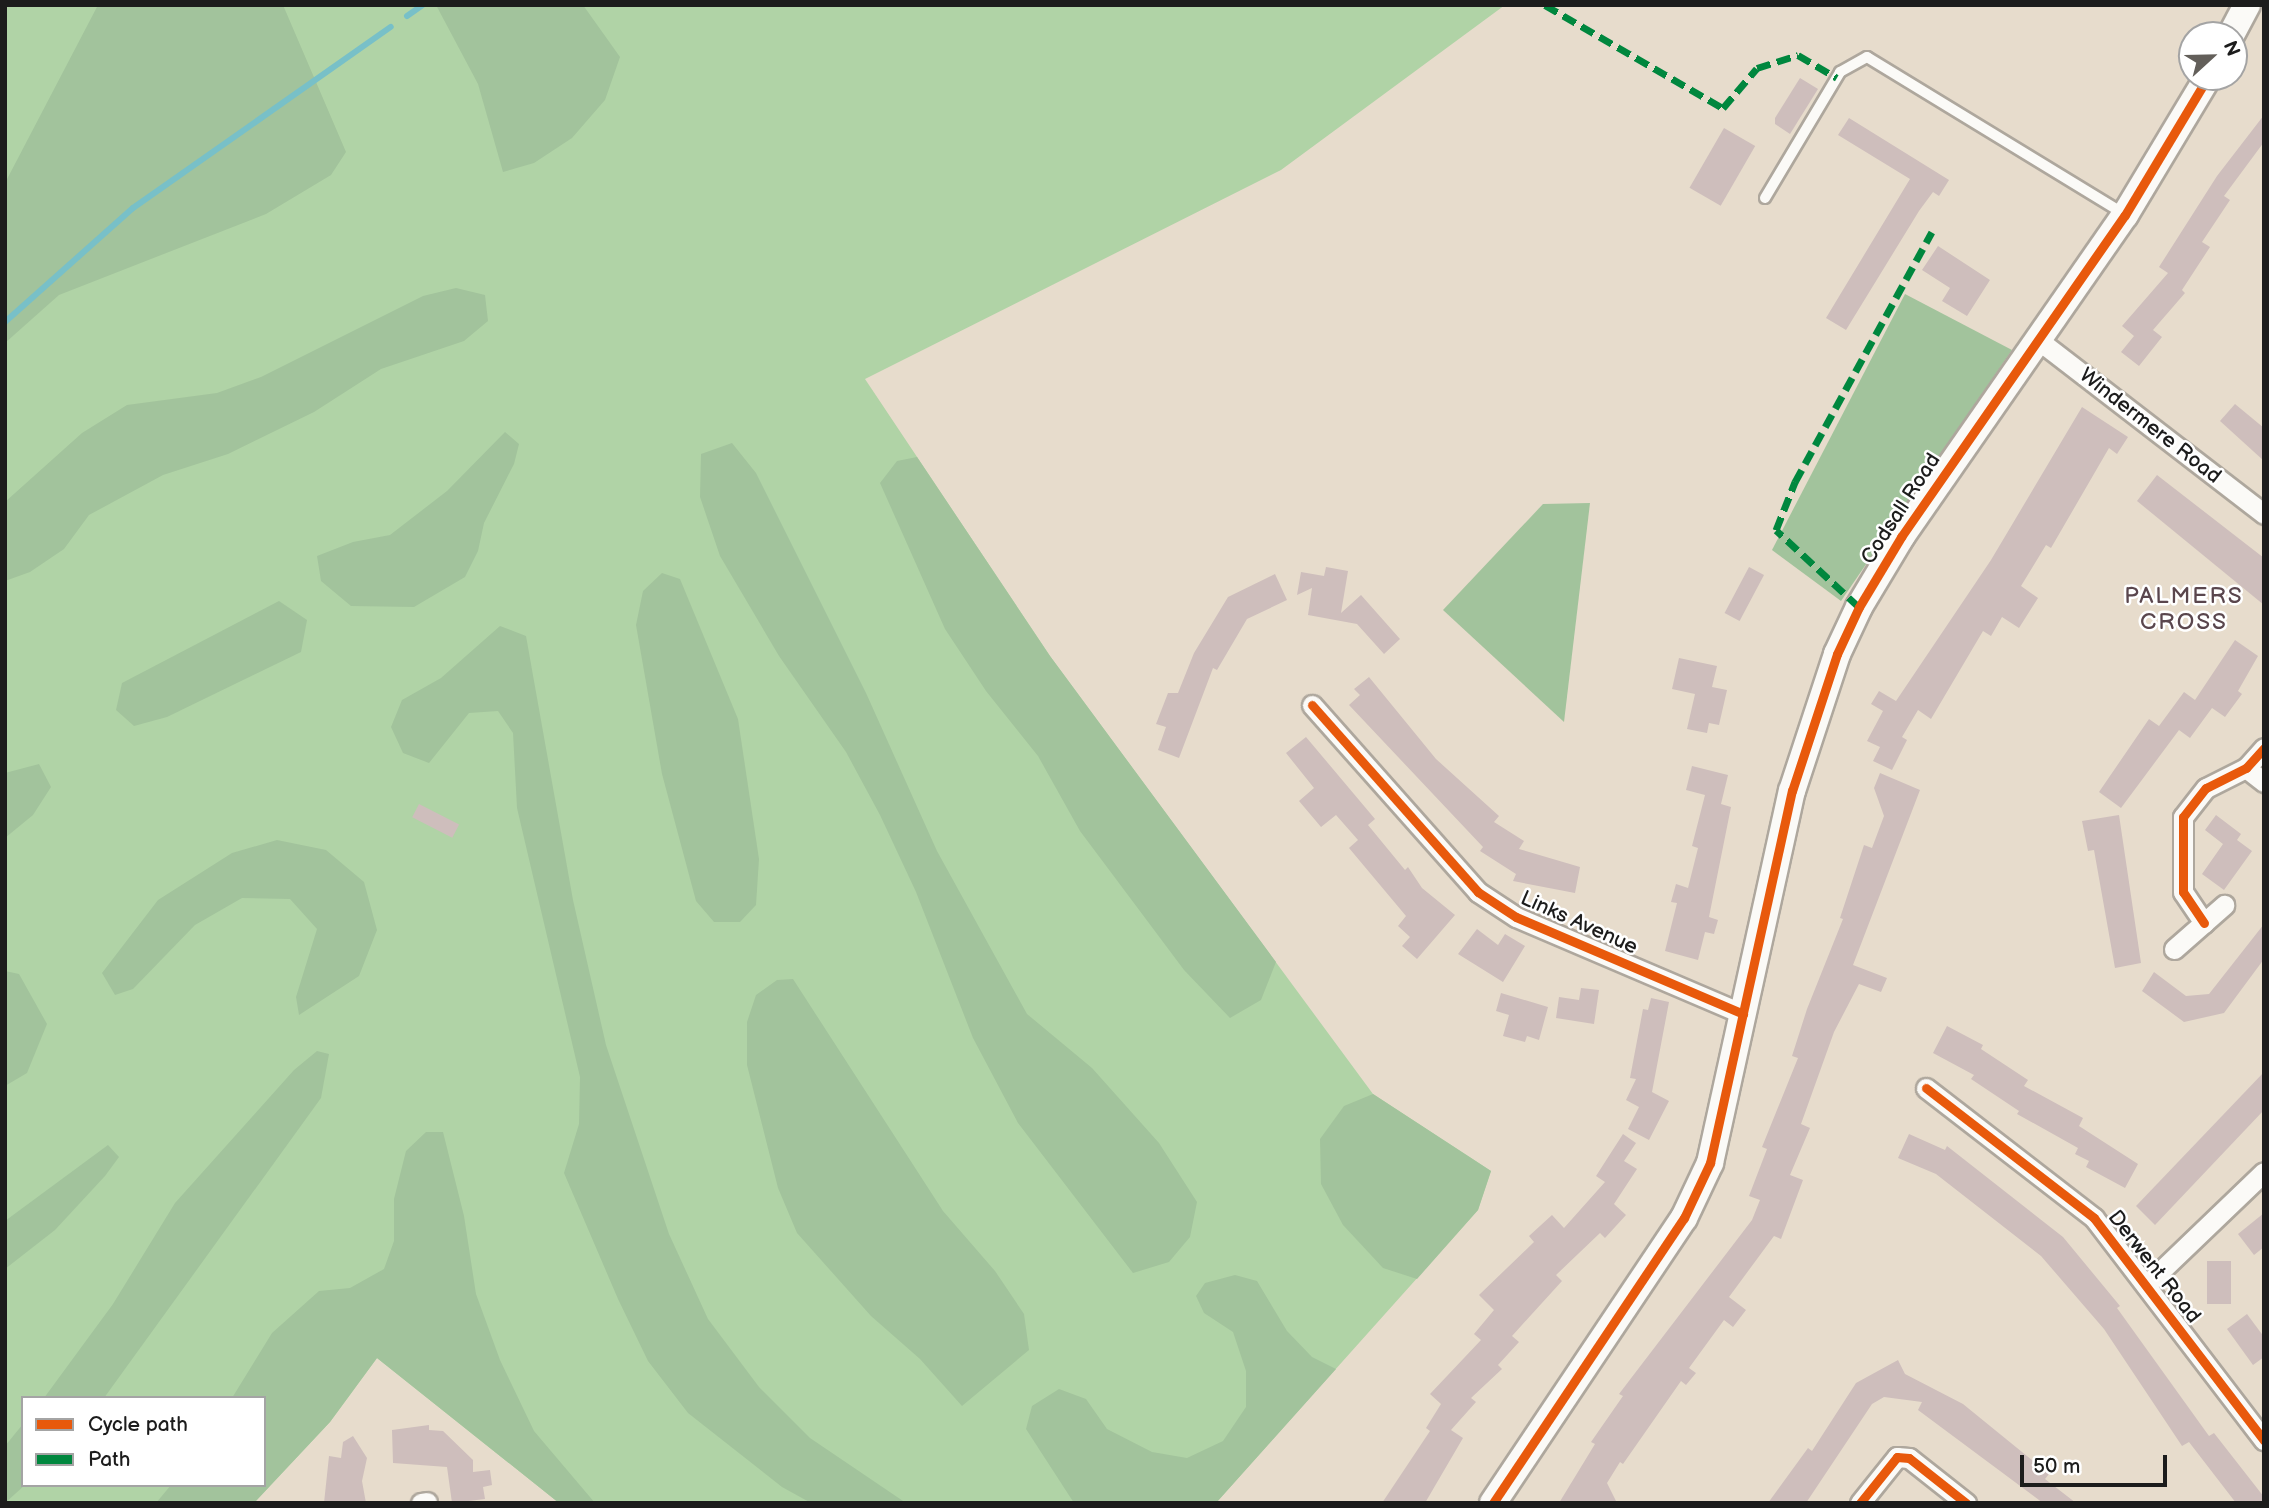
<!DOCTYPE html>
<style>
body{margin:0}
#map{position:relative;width:2269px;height:1508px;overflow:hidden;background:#e7dccc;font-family:"Balsamiq Sans",sans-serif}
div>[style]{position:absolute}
.green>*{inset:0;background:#b0d3a6}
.forest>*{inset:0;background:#a2c39c}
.stream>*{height:6px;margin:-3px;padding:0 3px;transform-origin:3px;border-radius:3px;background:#78c0c8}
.building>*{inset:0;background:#cebebc;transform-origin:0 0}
.roads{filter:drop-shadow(2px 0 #aea79d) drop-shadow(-2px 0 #aea79d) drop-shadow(0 2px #aea79d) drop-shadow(0 -2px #aea79d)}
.lane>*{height:10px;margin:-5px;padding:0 5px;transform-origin:5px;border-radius:5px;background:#fbfaf7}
.street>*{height:19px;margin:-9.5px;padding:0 9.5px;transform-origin:9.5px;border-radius:9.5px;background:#fbfaf7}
.secondary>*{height:26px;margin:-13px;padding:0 13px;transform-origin:13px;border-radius:13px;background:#fbfaf7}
.quiet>*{height:7px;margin-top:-3.5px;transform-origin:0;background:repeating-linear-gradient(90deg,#00873e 0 14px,transparent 0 21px)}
.cycleway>*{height:9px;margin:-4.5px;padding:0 4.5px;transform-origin:4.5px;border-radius:4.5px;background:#e8590c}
span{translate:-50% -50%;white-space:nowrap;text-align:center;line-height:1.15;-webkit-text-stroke:5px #fff;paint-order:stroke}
.street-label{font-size:21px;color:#1c1c1c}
.neighbourhood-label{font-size:23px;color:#5a464d;letter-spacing:2px}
.frame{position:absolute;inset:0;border:7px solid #1c1c1c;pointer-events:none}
.legend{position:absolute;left:21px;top:1396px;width:245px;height:91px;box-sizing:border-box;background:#fff;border:2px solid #a4a4a4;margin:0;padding:9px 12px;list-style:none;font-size:21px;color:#1c1c1c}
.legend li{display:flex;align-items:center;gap:14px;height:35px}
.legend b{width:35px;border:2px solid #a4a4a4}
.north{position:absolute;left:2178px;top:21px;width:70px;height:70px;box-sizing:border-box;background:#fff;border:2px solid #a4a4a4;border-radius:50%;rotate:68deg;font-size:19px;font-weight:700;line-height:28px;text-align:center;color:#1c1c1c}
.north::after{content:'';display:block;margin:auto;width:24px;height:32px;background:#635f5a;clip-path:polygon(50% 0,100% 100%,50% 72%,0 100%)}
.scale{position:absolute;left:2020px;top:1455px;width:147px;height:32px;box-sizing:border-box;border:4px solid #1c1c1c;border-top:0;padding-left:9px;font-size:21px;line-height:24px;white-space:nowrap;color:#1c1c1c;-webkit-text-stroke:5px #fff;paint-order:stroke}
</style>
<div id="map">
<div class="green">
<i style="clip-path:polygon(evenodd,5px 5px,1505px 5px,1281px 170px,865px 379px,1050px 656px,1373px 1094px,1491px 1171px,1478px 1210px,1216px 1503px,559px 1503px,377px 1358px,330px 1422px,254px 1503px,5px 1503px,5px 5px,23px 1398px,264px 1398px,264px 1485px,23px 1485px,23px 1398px)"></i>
</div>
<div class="forest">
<i style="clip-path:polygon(98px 5px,283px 5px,346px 152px,331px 175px,266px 214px,59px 295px,5px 343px,5px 183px)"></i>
<i style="clip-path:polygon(436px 5px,583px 5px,620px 57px,605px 100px,572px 138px,534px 163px,503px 172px,478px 84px)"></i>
<i style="clip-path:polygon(456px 288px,485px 295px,488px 321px,464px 341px,381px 369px,314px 412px,228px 454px,163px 475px,89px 515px,64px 549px,30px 572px,5px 581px,5px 502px,82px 433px,127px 405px,217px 393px,261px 377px,423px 296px)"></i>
<i style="clip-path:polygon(1905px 294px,2012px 350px,1841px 601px,1772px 550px)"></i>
<i style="clip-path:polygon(505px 432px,519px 444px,514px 464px,484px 523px,478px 551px,465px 577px,414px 607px,351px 606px,321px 581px,317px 556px,353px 542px,390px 535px,447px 491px)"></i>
<i style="clip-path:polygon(732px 443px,756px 473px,866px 693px,937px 851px,1027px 1014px,1092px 1068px,1159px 1143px,1197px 1202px,1190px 1237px,1169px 1262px,1133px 1273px,1018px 1123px,973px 1038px,916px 892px,880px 815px,846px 752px,779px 656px,720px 556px,700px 497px,701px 454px)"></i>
<i style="clip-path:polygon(917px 457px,1050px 656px,1276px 962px,1261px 1000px,1230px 1018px,1184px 970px,1080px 831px,1038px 756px,986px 691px,945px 629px,880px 483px,897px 461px)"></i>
<i style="clip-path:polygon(1590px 503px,1564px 722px,1443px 610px,1543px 504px)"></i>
<i style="clip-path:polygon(662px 573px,680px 579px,738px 719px,759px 859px,756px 905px,740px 922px,714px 922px,696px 901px,662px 774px,636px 625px,643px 591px)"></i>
<i style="clip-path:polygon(279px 601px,307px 620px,301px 652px,167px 717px,134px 726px,116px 710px,122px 683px)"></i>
<i style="clip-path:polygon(500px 626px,526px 636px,573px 900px,606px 1045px,669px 1234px,708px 1319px,759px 1387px,810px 1438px,906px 1503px,811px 1503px,782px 1487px,688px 1413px,648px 1361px,618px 1299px,564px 1173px,579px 1124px,580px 1077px,517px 808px,513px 733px,498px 711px,469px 713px,429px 763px,403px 753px,391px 727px,402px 700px,441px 678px)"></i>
<i style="clip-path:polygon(39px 764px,51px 787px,33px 815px,5px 838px,5px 773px)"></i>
<i style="clip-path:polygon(277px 840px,326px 850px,364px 882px,377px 930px,359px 976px,299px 1015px,296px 997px,317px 929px,290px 899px,242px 898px,195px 925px,133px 989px,115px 995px,102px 973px,158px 900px,232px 853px)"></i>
<i style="clip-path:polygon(5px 971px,19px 974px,47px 1024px,27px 1073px,5px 1086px)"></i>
<i style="clip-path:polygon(793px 979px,943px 1211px,995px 1271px,1024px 1314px,1029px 1350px,962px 1406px,920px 1359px,871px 1316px,797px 1233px,778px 1188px,747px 1065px,747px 1022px,756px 995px,777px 980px)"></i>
<i style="clip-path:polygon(317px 1051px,329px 1054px,321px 1098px,104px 1398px,44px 1398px,113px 1304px,175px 1203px,294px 1070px)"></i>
<i style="clip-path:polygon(1373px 1094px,1491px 1171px,1478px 1210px,1417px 1279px,1383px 1268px,1343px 1225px,1321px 1184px,1320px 1139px,1344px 1106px)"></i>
<i style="clip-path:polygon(426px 1132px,443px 1132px,464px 1216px,476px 1294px,500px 1360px,534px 1431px,595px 1503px,559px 1503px,377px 1358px,330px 1422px,254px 1503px,156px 1503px,171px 1485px,264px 1485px,264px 1398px,232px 1398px,272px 1333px,319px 1291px,350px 1288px,384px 1269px,394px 1241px,394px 1199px,406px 1151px)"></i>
<i style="clip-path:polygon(108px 1145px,119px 1157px,105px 1176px,55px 1230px,5px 1269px,5px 1221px)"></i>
<i style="clip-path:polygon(1235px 1275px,1257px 1281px,1287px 1331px,1312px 1357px,1336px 1369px,1216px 1503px,1074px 1503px,1026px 1429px,1032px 1406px,1059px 1389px,1086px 1399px,1107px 1429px,1152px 1452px,1187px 1458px,1223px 1441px,1246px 1407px,1246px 1371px,1233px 1332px,1204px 1313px,1196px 1296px,1205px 1283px)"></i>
<i style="clip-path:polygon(23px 1424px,25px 1485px,5px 1503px,5px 1446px)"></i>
</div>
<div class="stream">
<i style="left:407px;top:16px;width:19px;rotate:-35deg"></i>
<i style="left:5px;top:322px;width:171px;rotate:-41.7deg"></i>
<i style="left:133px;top:208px;width:315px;rotate:-35.1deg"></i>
</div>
<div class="building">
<i style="clip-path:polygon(1800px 78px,1818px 89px,1790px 134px,1775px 124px,1775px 118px)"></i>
<i style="clip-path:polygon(2264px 115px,2264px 142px,2224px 196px,2230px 200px,2202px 242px,2210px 247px,2182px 290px,2185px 293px,2153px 330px,2162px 337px,2139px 366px,2121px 352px,2134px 336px,2122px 326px,2168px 273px,2159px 267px,2217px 176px)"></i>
<i style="clip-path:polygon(1849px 118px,1949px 180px,1939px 196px,1933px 192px,1919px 211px,1846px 330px,1826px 318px,1910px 179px,1838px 135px)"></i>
<i style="left:1724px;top:128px;width:36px;height:69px;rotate:30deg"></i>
<i style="clip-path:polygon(1938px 246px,1990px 280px,1967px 316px,1942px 301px,1950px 288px,1922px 270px)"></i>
<i style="clip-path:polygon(2235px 404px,2264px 428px,2264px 461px,2220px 421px)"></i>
<i style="clip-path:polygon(2082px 407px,2128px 437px,2117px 454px,2109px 448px,2051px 548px,2046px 545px,2021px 586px,2038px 598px,2019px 628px,2002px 617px,1991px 636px,1983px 631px,1931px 719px,1918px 710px,1902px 737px,1907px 740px,1892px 770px,1873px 761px,1880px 747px,1867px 741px,1883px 711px,1871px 704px,1879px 691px,1896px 701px,1991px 560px)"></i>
<i style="clip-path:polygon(2157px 475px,2264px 558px,2264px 605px,2137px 501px)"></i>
<i style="clip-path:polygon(1326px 567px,1348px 571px,1341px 613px,1361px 595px,1400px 639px,1384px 654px,1357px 624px,1308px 615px,1312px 588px,1297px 595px,1301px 572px,1324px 576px)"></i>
<i style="left:1749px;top:567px;width:17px;height:52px;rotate:28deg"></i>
<i style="clip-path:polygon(1275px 574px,1287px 600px,1247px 619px,1217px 670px,1213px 668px,1179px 758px,1158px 750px,1166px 727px,1156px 724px,1168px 693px,1178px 693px,1194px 653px,1228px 597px)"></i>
<i style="clip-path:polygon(2235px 640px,2258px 656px,2238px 691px,2242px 694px,2225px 717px,2212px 708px,2190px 738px,2179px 730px,2121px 808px,2099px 792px,2149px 719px,2159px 726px,2184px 692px,2195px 700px)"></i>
<i style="clip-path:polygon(1679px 658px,1717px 666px,1712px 687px,1727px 690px,1719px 725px,1709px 723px,1707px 733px,1687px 729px,1695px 694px,1672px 689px)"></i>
<i style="clip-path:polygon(1369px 677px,1436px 759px,1499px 816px,1494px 822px,1524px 841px,1519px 849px,1580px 867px,1575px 893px,1513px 881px,1516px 874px,1480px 851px,1483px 847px,1349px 705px,1360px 695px,1354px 689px)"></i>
<i style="clip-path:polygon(1306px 737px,1375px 819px,1368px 825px,1405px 870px,1408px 867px,1422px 888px,1455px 915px,1417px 959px,1402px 946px,1410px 937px,1398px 926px,1406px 916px,1349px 848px,1358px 840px,1336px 815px,1321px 827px,1299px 801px,1314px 788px,1286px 753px)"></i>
<i style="clip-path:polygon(1692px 766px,1728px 775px,1721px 804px,1731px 807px,1709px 917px,1718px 920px,1714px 934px,1705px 932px,1698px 960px,1665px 951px,1677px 903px,1671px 902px,1676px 884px,1688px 888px,1698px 848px,1692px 846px,1705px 795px,1686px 790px)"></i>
<i style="clip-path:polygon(1880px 773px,1920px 790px,1853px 965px,1887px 978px,1881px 992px,1859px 984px,1834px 1032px,1801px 1124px,1810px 1128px,1790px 1175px,1803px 1180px,1781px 1239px,1774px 1236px,1729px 1297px,1746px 1310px,1733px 1327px,1724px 1320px,1689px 1368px,1696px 1373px,1686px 1385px,1681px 1381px,1623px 1464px,1620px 1462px,1607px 1483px,1617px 1503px,1559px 1503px,1595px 1444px,1591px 1442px,1623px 1396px,1619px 1394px,1752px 1220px,1760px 1200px,1749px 1196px,1767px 1149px,1762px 1147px,1798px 1058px,1792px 1056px,1807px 1009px,1843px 919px,1840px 918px,1864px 845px,1872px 848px,1884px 816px,1874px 788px)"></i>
<i style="left:419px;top:804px;width:45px;height:15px;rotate:27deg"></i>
<i style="clip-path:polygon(2119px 815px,2141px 963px,2115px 968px,2094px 850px,2088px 851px,2082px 821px)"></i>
<i style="clip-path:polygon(2216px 815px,2241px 834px,2237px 840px,2252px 851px,2224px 890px,2202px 874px,2223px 844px,2205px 830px)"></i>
<i style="clip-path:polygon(2264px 924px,2264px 959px,2224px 1013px,2184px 1022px,2142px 991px,2154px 972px,2186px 996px,2209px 994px)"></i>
<i style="clip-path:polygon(1477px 929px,1498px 945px,1505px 934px,1525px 946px,1503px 982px,1458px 954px)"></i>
<i style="clip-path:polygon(1581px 988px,1599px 990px,1594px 1024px,1556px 1018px,1559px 997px,1579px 1000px)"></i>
<i style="clip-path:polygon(1501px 993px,1548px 1007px,1539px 1040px,1527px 1036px,1525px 1042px,1503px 1036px,1509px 1015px,1496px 1011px)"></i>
<i style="clip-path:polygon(1651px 998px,1669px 1002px,1652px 1092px,1669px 1101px,1649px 1140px,1628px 1129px,1639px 1107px,1626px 1100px,1636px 1079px,1630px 1078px,1643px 1009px,1648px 1010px)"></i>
<i style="clip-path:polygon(1947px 1026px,1983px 1045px,1981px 1049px,2028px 1080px,2024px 1086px,2083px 1118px,2079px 1126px,2138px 1164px,2125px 1188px,2086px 1167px,2089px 1161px,2075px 1154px,2078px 1148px,2017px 1114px,2019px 1111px,1971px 1079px,1974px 1075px,1933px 1053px)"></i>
<i style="clip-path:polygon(2264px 1072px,2264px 1110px,2155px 1225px,2136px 1206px)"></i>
<i style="clip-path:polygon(1623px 1134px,1636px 1143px,1624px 1161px,1637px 1169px,1614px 1204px,1626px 1215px,1605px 1238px,1600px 1233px,1556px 1275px,1562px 1281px,1512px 1336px,1519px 1342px,1498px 1365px,1502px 1369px,1471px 1398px,1476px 1402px,1451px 1430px,1463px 1438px,1425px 1503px,1382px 1503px,1430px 1431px,1426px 1428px,1441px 1404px,1430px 1394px,1481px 1340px,1474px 1334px,1494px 1310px,1479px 1295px,1534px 1242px,1529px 1236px,1552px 1215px,1564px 1228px,1605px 1182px,1596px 1176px)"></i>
<i style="clip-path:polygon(1909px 1134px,1945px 1150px,1947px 1146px,2063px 1237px,2120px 1306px,2117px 1308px,2209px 1436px,2214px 1433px,2264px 1497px,2264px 1503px,2236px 1503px,2189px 1442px,2182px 1446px,2104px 1329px,2041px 1256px,1936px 1174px,1898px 1158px)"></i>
<i style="clip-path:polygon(2264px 1213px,2264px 1247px,2254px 1255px,2238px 1234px)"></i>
<i style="left:2231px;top:1261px;width:43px;height:24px;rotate:90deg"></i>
<i style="clip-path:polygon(2247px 1314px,2264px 1337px,2264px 1357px,2253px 1365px,2227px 1329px)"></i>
<i style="clip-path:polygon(1898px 1360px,1905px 1374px,1963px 1404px,2049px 1474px,2045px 1479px,2076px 1503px,2043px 1503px,1918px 1410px,1922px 1402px,1884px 1397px,1872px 1404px,1806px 1503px,1768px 1503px,1808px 1448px,1812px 1451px,1856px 1383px)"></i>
<i style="clip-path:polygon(429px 1425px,429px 1430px,443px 1431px,473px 1460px,473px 1472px,490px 1470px,492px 1485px,483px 1487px,485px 1499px,452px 1503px,447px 1467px,393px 1463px,392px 1430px)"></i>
<i style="clip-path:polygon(353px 1436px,367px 1458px,362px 1481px,366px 1503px,324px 1503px,329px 1456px,341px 1458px,343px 1442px)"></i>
</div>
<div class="roads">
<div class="lane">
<i style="left:1765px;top:198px;width:147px;rotate:-59.2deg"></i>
<i style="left:1840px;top:72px;width:31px;rotate:-29deg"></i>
<i style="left:1867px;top:57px;width:301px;rotate:31.4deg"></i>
</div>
<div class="street">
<i style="left:2037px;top:339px;width:287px;rotate:37.6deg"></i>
<i style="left:1312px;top:705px;width:250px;rotate:48.4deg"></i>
<i style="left:1478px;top:892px;width:45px;rotate:33.3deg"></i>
<i style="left:1516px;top:917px;width:247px;rotate:23.1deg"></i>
<i style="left:2246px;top:768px;width:23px;rotate:38deg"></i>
<i style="left:2204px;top:923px;width:37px;rotate:-124deg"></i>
<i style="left:2183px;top:892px;width:75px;rotate:-90deg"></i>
<i style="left:2183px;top:817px;width:37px;rotate:-52deg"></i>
<i style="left:2206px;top:788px;width:45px;rotate:-26.6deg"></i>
<i style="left:2246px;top:768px;width:27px;rotate:-48deg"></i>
<i style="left:2174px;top:949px;width:67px;rotate:-41.3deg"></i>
<i style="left:1926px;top:1088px;width:212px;rotate:37.7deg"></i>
<i style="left:2094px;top:1218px;width:280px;rotate:52.6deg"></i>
<i style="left:2146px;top:1285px;width:163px;rotate:-43.8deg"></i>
<i style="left:421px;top:1503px;width:6px;rotate:-9deg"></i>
<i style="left:1860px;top:1503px;width:59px;rotate:-51.2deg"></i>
<i style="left:1897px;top:1457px;width:12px;rotate:5deg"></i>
<i style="left:1909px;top:1458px;width:73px;rotate:38.3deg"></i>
</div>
<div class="secondary">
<i style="left:2231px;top:35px;width:34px;rotate:-62deg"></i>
<i style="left:1493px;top:1503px;width:343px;rotate:-56.2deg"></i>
<i style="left:1684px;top:1218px;width:61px;rotate:-64.7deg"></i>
<i style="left:1710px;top:1163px;width:381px;rotate:-77.6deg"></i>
<i style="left:1792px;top:791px;width:144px;rotate:-71.8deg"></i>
<i style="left:1837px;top:654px;width:52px;rotate:-64.9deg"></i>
<i style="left:1859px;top:607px;width:82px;rotate:-59deg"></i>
<i style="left:1901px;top:537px;width:392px;rotate:-55.2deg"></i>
<i style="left:2125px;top:215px;width:161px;rotate:-59deg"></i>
</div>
</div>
<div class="quiet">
<i style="left:1545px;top:5px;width:206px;rotate:30.1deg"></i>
<i style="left:1723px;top:108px;width:52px;rotate:-49.6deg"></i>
<i style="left:1757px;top:68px;width:43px;rotate:-17.6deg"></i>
<i style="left:1798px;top:55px;width:45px;rotate:30.5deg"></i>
<i style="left:1859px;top:607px;width:113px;rotate:-137.1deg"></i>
<i style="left:1776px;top:530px;width:52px;rotate:-68.4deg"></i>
<i style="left:1795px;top:482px;width:285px;rotate:-61.3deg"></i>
</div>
<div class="cycleway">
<i style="left:1312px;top:705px;width:250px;rotate:48.4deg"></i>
<i style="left:1478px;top:892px;width:45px;rotate:33.3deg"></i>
<i style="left:1516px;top:917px;width:247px;rotate:23.1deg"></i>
<i style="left:2204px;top:923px;width:37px;rotate:-124deg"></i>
<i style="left:2183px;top:892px;width:75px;rotate:-90deg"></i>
<i style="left:2183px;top:817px;width:37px;rotate:-52deg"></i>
<i style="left:2206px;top:788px;width:45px;rotate:-26.6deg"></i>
<i style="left:2246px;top:768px;width:27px;rotate:-48deg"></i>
<i style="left:1926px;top:1088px;width:212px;rotate:37.7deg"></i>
<i style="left:2094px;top:1218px;width:280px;rotate:52.6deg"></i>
<i style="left:1493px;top:1503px;width:343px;rotate:-56.2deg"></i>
<i style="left:1684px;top:1218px;width:61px;rotate:-64.7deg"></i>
<i style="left:1710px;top:1163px;width:381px;rotate:-77.6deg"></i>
<i style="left:1792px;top:791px;width:144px;rotate:-71.8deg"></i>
<i style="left:1837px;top:654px;width:52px;rotate:-64.9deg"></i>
<i style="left:1859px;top:607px;width:82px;rotate:-59deg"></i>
<i style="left:1901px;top:537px;width:392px;rotate:-55.2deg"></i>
<i style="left:2125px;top:215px;width:161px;rotate:-59deg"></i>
<i style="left:1860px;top:1503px;width:59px;rotate:-51.2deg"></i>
<i style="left:1897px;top:1457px;width:12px;rotate:5deg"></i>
<i style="left:1909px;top:1458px;width:73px;rotate:38.3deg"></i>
</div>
<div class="street-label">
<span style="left:2150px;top:426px;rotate:38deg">Windermere Road</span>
<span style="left:1901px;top:509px;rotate:-57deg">Codsall Road</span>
<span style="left:1579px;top:923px;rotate:24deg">Links Avenue</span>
<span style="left:2154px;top:1267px;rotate:52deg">Derwent Road</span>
</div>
<div class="neighbourhood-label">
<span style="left:2184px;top:609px">PALMERS<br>CROSS</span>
</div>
<div class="frame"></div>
<ul class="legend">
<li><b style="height:9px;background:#e8590c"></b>Cycle path</li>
<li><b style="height:9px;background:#00873e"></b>Path</li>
</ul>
<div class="north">N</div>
<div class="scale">50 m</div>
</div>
